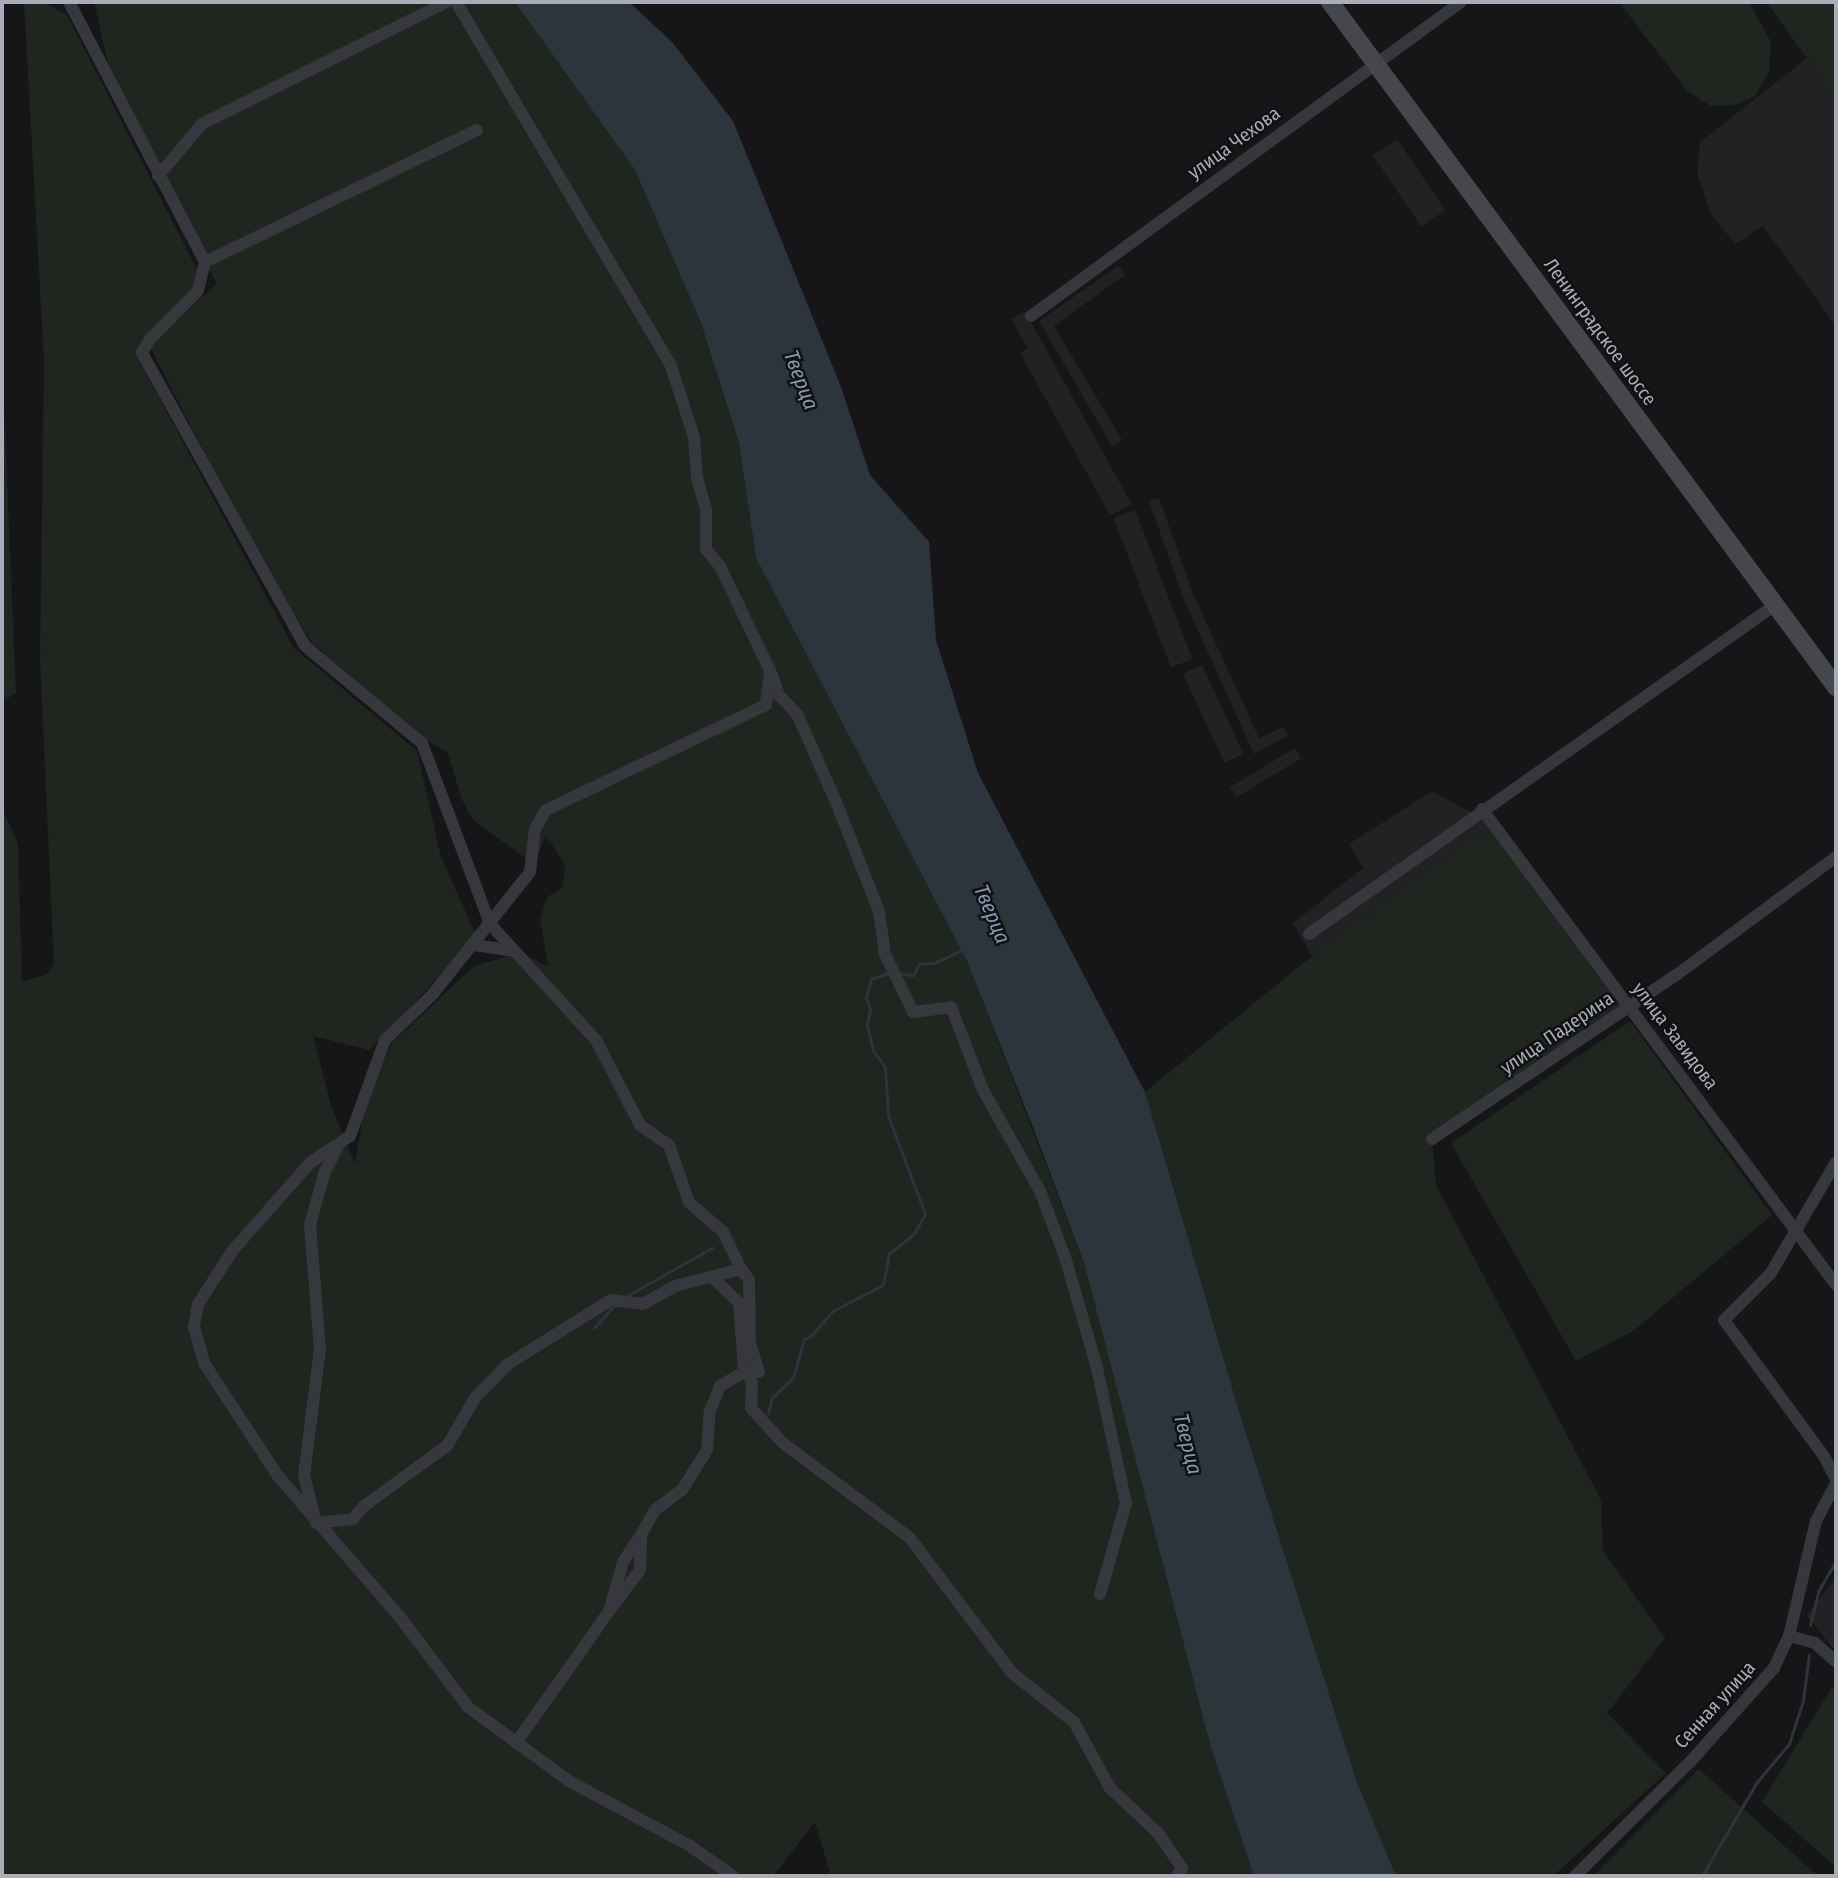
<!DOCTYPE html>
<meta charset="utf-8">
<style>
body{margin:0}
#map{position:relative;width:1838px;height:1878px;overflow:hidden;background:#161618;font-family:"Fira Sans Condensed",sans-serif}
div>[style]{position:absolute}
.built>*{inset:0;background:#222225;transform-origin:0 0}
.green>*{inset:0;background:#1e261f}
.water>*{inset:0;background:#2c353c}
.stream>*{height:2.5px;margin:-1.25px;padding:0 1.25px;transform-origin:1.25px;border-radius:1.25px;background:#2c353c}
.street>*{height:12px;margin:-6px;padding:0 6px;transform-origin:6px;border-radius:6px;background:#37383d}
.secondary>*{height:18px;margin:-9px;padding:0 9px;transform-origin:9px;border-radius:9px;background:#45474d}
span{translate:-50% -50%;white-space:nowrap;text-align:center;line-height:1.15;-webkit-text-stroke:5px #111113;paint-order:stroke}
.street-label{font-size:19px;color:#a8adb8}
.water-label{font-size:21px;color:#7f9bb3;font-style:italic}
.frame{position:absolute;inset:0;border:4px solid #a8adb8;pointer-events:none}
</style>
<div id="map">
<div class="built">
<i style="clip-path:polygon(1807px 58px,1836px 99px,1836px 326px,1763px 226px,1735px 244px,1710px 212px,1697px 173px,1700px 142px)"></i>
<i style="left:1397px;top:139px;width:86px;height:29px;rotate:56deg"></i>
<i style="clip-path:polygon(1118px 266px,1125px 275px,1054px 326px,1122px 440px,1112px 446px,1039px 321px)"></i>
<i style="clip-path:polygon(1025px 311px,1132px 505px,1110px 515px,1020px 353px,1028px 348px,1011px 319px)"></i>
<i style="clip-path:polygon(1159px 498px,1193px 594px,1259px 738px,1284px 727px,1288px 736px,1254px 754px,1183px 597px,1149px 501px)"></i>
<i style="left:1135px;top:510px;width:160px;height:23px;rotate:69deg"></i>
<i style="left:1202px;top:665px;width:98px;height:21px;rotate:65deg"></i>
<i style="left:1295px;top:748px;width:12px;height:76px;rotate:59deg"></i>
<i style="clip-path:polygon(1432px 791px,1494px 825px,1312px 957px,1293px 923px,1363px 868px,1349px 844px)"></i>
<i style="clip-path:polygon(1836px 1577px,1836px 1652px,1807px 1616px)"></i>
</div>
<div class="green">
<i style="clip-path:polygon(24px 2px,44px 2px,67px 15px,202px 279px,135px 353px,294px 648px,417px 751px,441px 857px,477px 937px,369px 1050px,313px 1036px,331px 1105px,355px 1164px,365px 1104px,392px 1043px,474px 966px,520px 953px,548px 966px,540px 919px,547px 897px,563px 887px,565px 864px,546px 836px,533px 863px,474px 821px,462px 800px,448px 753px,423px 738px,312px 643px,245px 531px,149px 345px,217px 284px,112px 81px,94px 2px,515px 2px,635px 170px,701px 323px,739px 443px,756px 558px,966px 959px,1084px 1263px,1211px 1748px,1254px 1876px,831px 1876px,815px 1822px,773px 1876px,2px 1876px,2px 807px,18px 844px,22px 982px,47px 974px,54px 964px,40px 660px,44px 361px)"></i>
<i style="clip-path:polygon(1619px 2px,1749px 2px,1771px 42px,1769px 73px,1755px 96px,1735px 105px,1711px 106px,1687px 91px)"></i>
<i style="clip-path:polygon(1766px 2px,1836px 2px,1836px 99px,1807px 58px)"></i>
<i style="clip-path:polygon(2px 357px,16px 693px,2px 702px)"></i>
<i style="clip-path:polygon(1494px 825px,1630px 1008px,1432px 1139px,1436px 1185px,1601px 1500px,1603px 1551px,1665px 1638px,1607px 1713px,1666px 1773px,1553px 1876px,1396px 1876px,1357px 1782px,1239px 1411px,1145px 1092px,1312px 956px)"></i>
<i style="clip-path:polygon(1630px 1021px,1772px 1215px,1633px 1331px,1576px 1361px,1451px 1143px)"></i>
<i style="clip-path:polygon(1832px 1687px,1836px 1692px,1836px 1867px,1762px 1802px)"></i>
<i style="clip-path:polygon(1699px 1769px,1818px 1876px,1593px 1876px)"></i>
</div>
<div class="water">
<i style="clip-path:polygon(515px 2px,629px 2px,673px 43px,733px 121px,841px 387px,870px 475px,929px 542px,936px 640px,978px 773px,1145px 1092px,1239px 1411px,1357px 1782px,1396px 1876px,1254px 1876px,1211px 1748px,1084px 1263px,1034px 1130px,966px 959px,756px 558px,739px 443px,701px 323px,635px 170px)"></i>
</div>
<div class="stream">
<i style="left:898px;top:973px;width:15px;rotate:8deg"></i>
<i style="left:913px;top:975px;width:13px;rotate:-61deg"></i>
<i style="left:919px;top:964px;width:15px;rotate:-4deg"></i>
<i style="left:934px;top:963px;width:33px;rotate:-25deg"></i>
<i style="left:625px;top:1297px;width:100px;rotate:-29.4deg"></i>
<i style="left:594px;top:1328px;width:31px;rotate:-48deg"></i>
<i style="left:768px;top:1414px;width:16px;rotate:-76deg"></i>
<i style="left:772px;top:1398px;width:29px;rotate:-44deg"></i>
<i style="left:793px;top:1378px;width:41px;rotate:-74.2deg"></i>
<i style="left:804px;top:1339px;width:8px;rotate:-23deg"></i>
<i style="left:811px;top:1336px;width:33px;rotate:-49deg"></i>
<i style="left:833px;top:1311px;width:56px;rotate:-27.5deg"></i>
<i style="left:883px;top:1285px;width:32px;rotate:-79deg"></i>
<i style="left:889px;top:1254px;width:32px;rotate:-39deg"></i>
<i style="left:914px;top:1234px;width:23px;rotate:-61deg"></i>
<i style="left:925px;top:1214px;width:105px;rotate:-110.7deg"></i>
<i style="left:888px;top:1116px;width:49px;rotate:-93.5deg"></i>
<i style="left:885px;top:1067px;width:20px;rotate:-127deg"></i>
<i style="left:873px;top:1051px;width:28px;rotate:-103deg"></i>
<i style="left:867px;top:1024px;width:14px;rotate:-78deg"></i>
<i style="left:870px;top:1010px;width:13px;rotate:-108deg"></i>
<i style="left:866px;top:998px;width:20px;rotate:-75deg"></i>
<i style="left:871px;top:979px;width:18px;rotate:-19deg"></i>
<i style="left:1810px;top:1625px;width:34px;rotate:-76deg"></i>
<i style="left:1818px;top:1592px;width:36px;rotate:-60deg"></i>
<i style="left:1702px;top:1876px;width:109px;rotate:-59.7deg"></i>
<i style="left:1757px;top:1782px;width:50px;rotate:-49.9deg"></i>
<i style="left:1789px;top:1744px;width:45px;rotate:-72deg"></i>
<i style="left:1803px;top:1701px;width:46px;rotate:-82.6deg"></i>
</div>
<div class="street">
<i style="left:69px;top:2px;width:293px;rotate:62.4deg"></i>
<i style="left:456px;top:2px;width:423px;rotate:59.4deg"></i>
<i style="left:671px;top:366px;width:75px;rotate:72.1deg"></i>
<i style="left:694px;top:437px;width:41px;rotate:85.8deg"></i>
<i style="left:697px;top:478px;width:32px;rotate:74deg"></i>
<i style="left:706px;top:509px;width:40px;rotate:90deg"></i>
<i style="left:706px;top:549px;width:22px;rotate:51deg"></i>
<i style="left:720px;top:566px;width:116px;rotate:64.5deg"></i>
<i style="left:770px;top:671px;width:34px;rotate:97deg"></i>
<i style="left:766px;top:705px;width:244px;rotate:154.5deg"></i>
<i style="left:546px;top:810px;width:22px;rotate:120deg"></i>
<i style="left:535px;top:829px;width:43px;rotate:96.6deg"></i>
<i style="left:530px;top:872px;width:156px;rotate:128.5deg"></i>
<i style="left:433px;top:994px;width:66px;rotate:136.2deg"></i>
<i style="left:385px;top:1040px;width:102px;rotate:110deg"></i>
<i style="left:350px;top:1136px;width:48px;rotate:146deg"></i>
<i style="left:310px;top:1163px;width:116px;rotate:131.5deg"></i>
<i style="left:233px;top:1250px;width:64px;rotate:122.9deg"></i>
<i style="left:198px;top:1304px;width:23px;rotate:100deg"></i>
<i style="left:194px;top:1327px;width:37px;rotate:74deg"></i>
<i style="left:204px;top:1363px;width:135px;rotate:56.8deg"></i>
<i style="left:278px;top:1476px;width:185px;rotate:49.2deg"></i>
<i style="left:399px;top:1616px;width:114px;rotate:52.8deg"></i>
<i style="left:468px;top:1707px;width:125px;rotate:36.2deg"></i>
<i style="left:569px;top:1781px;width:137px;rotate:28.2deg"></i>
<i style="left:690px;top:1846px;width:52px;rotate:34.9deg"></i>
<i style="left:477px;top:130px;width:302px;rotate:154.1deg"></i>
<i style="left:205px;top:262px;width:30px;rotate:104deg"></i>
<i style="left:198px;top:291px;width:68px;rotate:135deg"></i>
<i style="left:150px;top:339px;width:16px;rotate:120deg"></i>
<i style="left:142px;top:353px;width:335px;rotate:60.9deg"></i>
<i style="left:305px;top:646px;width:152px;rotate:39.7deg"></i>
<i style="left:422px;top:743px;width:193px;rotate:69.4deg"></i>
<i style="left:490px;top:924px;width:157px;rotate:47.6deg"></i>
<i style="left:596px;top:1040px;width:96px;rotate:62.6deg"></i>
<i style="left:640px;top:1125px;width:35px;rotate:35deg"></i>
<i style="left:669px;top:1145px;width:60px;rotate:70.7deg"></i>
<i style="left:689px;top:1202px;width:45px;rotate:41.4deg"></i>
<i style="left:723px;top:1232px;width:41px;rotate:64.1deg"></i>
<i style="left:158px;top:176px;width:68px;rotate:-49.8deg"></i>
<i style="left:202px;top:124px;width:274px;rotate:-26.5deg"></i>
<i style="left:1031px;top:316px;width:532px;rotate:-36.14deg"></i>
<i style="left:772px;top:675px;width:21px;rotate:71deg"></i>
<i style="left:779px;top:695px;width:26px;rotate:47deg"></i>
<i style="left:797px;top:714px;width:96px;rotate:66.1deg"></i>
<i style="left:836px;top:802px;width:117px;rotate:68.5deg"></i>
<i style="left:879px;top:911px;width:43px;rotate:82.1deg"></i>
<i style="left:885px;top:954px;width:64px;rotate:64.2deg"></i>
<i style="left:913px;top:1012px;width:38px;rotate:-7deg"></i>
<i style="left:951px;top:1007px;width:89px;rotate:68.9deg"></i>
<i style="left:983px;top:1090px;width:116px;rotate:60.6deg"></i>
<i style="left:1040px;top:1191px;width:71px;rotate:69.3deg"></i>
<i style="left:1065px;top:1257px;width:116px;rotate:73.9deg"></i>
<i style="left:1097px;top:1368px;width:138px;rotate:77.9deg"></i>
<i style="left:1126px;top:1503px;width:95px;rotate:105.9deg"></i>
<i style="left:1482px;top:809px;width:593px;rotate:53.36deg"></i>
<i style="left:1309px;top:934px;width:570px;rotate:-35.22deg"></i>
<i style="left:474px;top:945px;width:40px;rotate:8.5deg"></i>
<i style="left:1432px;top:1139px;width:293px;rotate:-33.9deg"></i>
<i style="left:1675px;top:976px;width:200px;rotate:-36.5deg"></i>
<i style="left:338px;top:1146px;width:28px;rotate:117deg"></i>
<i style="left:325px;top:1171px;width:56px;rotate:105.5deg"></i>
<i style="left:310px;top:1225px;width:124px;rotate:85.4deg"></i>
<i style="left:320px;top:1349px;width:127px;rotate:97.2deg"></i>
<i style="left:304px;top:1475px;width:49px;rotate:76deg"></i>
<i style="left:316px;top:1523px;width:37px;rotate:-6deg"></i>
<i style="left:353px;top:1519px;width:17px;rotate:-50deg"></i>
<i style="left:364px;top:1506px;width:102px;rotate:-35.9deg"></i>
<i style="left:447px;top:1446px;width:56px;rotate:-59.7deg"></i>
<i style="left:475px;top:1398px;width:47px;rotate:-45.9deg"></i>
<i style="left:508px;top:1364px;width:121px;rotate:-31.9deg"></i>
<i style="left:611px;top:1300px;width:32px;rotate:7deg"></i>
<i style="left:643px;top:1304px;width:37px;rotate:-29deg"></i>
<i style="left:675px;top:1286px;width:68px;rotate:-14.4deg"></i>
<i style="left:741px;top:1269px;width:14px;rotate:54deg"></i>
<i style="left:749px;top:1280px;width:63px;rotate:89.1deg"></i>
<i style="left:750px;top:1343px;width:30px;rotate:73deg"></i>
<i style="left:759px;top:1372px;width:16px;rotate:-165deg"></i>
<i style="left:744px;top:1368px;width:65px;rotate:-94.4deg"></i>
<i style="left:739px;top:1303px;width:37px;rotate:-136deg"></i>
<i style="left:1836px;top:1162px;width:129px;rotate:120.4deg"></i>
<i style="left:1771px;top:1273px;width:66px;rotate:135deg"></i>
<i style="left:1724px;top:1320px;width:169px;rotate:53.7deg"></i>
<i style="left:1824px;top:1456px;width:27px;rotate:63deg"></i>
<i style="left:641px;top:1535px;width:32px;rotate:124deg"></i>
<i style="left:623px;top:1562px;width:51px;rotate:105.9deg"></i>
<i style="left:609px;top:1611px;width:51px;rotate:-52.9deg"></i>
<i style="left:640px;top:1570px;width:35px;rotate:-88deg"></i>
<i style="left:641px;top:1535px;width:29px;rotate:-61deg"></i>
<i style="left:655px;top:1510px;width:34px;rotate:-37deg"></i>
<i style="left:682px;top:1490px;width:47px;rotate:-58deg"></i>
<i style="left:707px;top:1450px;width:39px;rotate:-86deg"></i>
<i style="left:710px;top:1411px;width:27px;rotate:-68deg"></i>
<i style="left:720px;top:1386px;width:30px;rotate:-30deg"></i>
<i style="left:746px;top:1371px;width:13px;rotate:61deg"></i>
<i style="left:752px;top:1382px;width:26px;rotate:92deg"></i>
<i style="left:751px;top:1408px;width:47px;rotate:47.6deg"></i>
<i style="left:783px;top:1443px;width:159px;rotate:36.8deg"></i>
<i style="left:910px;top:1538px;width:169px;rotate:52.9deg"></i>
<i style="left:1012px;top:1673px;width:79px;rotate:38.3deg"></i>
<i style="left:1074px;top:1722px;width:75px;rotate:61.4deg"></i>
<i style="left:1110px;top:1788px;width:66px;rotate:43.2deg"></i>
<i style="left:1158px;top:1833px;width:42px;rotate:55.6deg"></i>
<i style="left:1182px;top:1868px;width:9px;rotate:122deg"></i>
<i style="left:1789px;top:1636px;width:27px;rotate:15deg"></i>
<i style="left:1815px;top:1643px;width:28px;rotate:42deg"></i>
<i style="left:516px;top:1743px;width:161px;rotate:-54.8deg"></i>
<i style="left:1575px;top:1876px;width:163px;rotate:-44.8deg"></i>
<i style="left:1691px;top:1761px;width:125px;rotate:-48.3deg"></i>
<i style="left:1774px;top:1668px;width:35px;rotate:-65deg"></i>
<i style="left:1789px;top:1636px;width:118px;rotate:-76.8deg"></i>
<i style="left:1816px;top:1521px;width:43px;rotate:-62.2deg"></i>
</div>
<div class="secondary">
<i style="left:1330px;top:2px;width:852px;rotate:53.55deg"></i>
</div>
<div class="street-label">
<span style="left:1234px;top:143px;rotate:-36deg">улица Чехова</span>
<span style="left:1600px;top:332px;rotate:54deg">Ленинградское шоссе</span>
<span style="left:1557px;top:1033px;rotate:-34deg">улица Падерина</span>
<span style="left:1675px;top:1036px;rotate:53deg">улица Завидова</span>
<span style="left:1715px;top:1705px;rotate:-48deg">Сенная улица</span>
</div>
<div class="water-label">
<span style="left:801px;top:380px;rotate:69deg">Тверца</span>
<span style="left:992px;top:914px;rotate:67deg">Тверца</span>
<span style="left:1188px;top:1444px;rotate:76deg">Тверца</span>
</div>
<div class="frame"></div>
</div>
